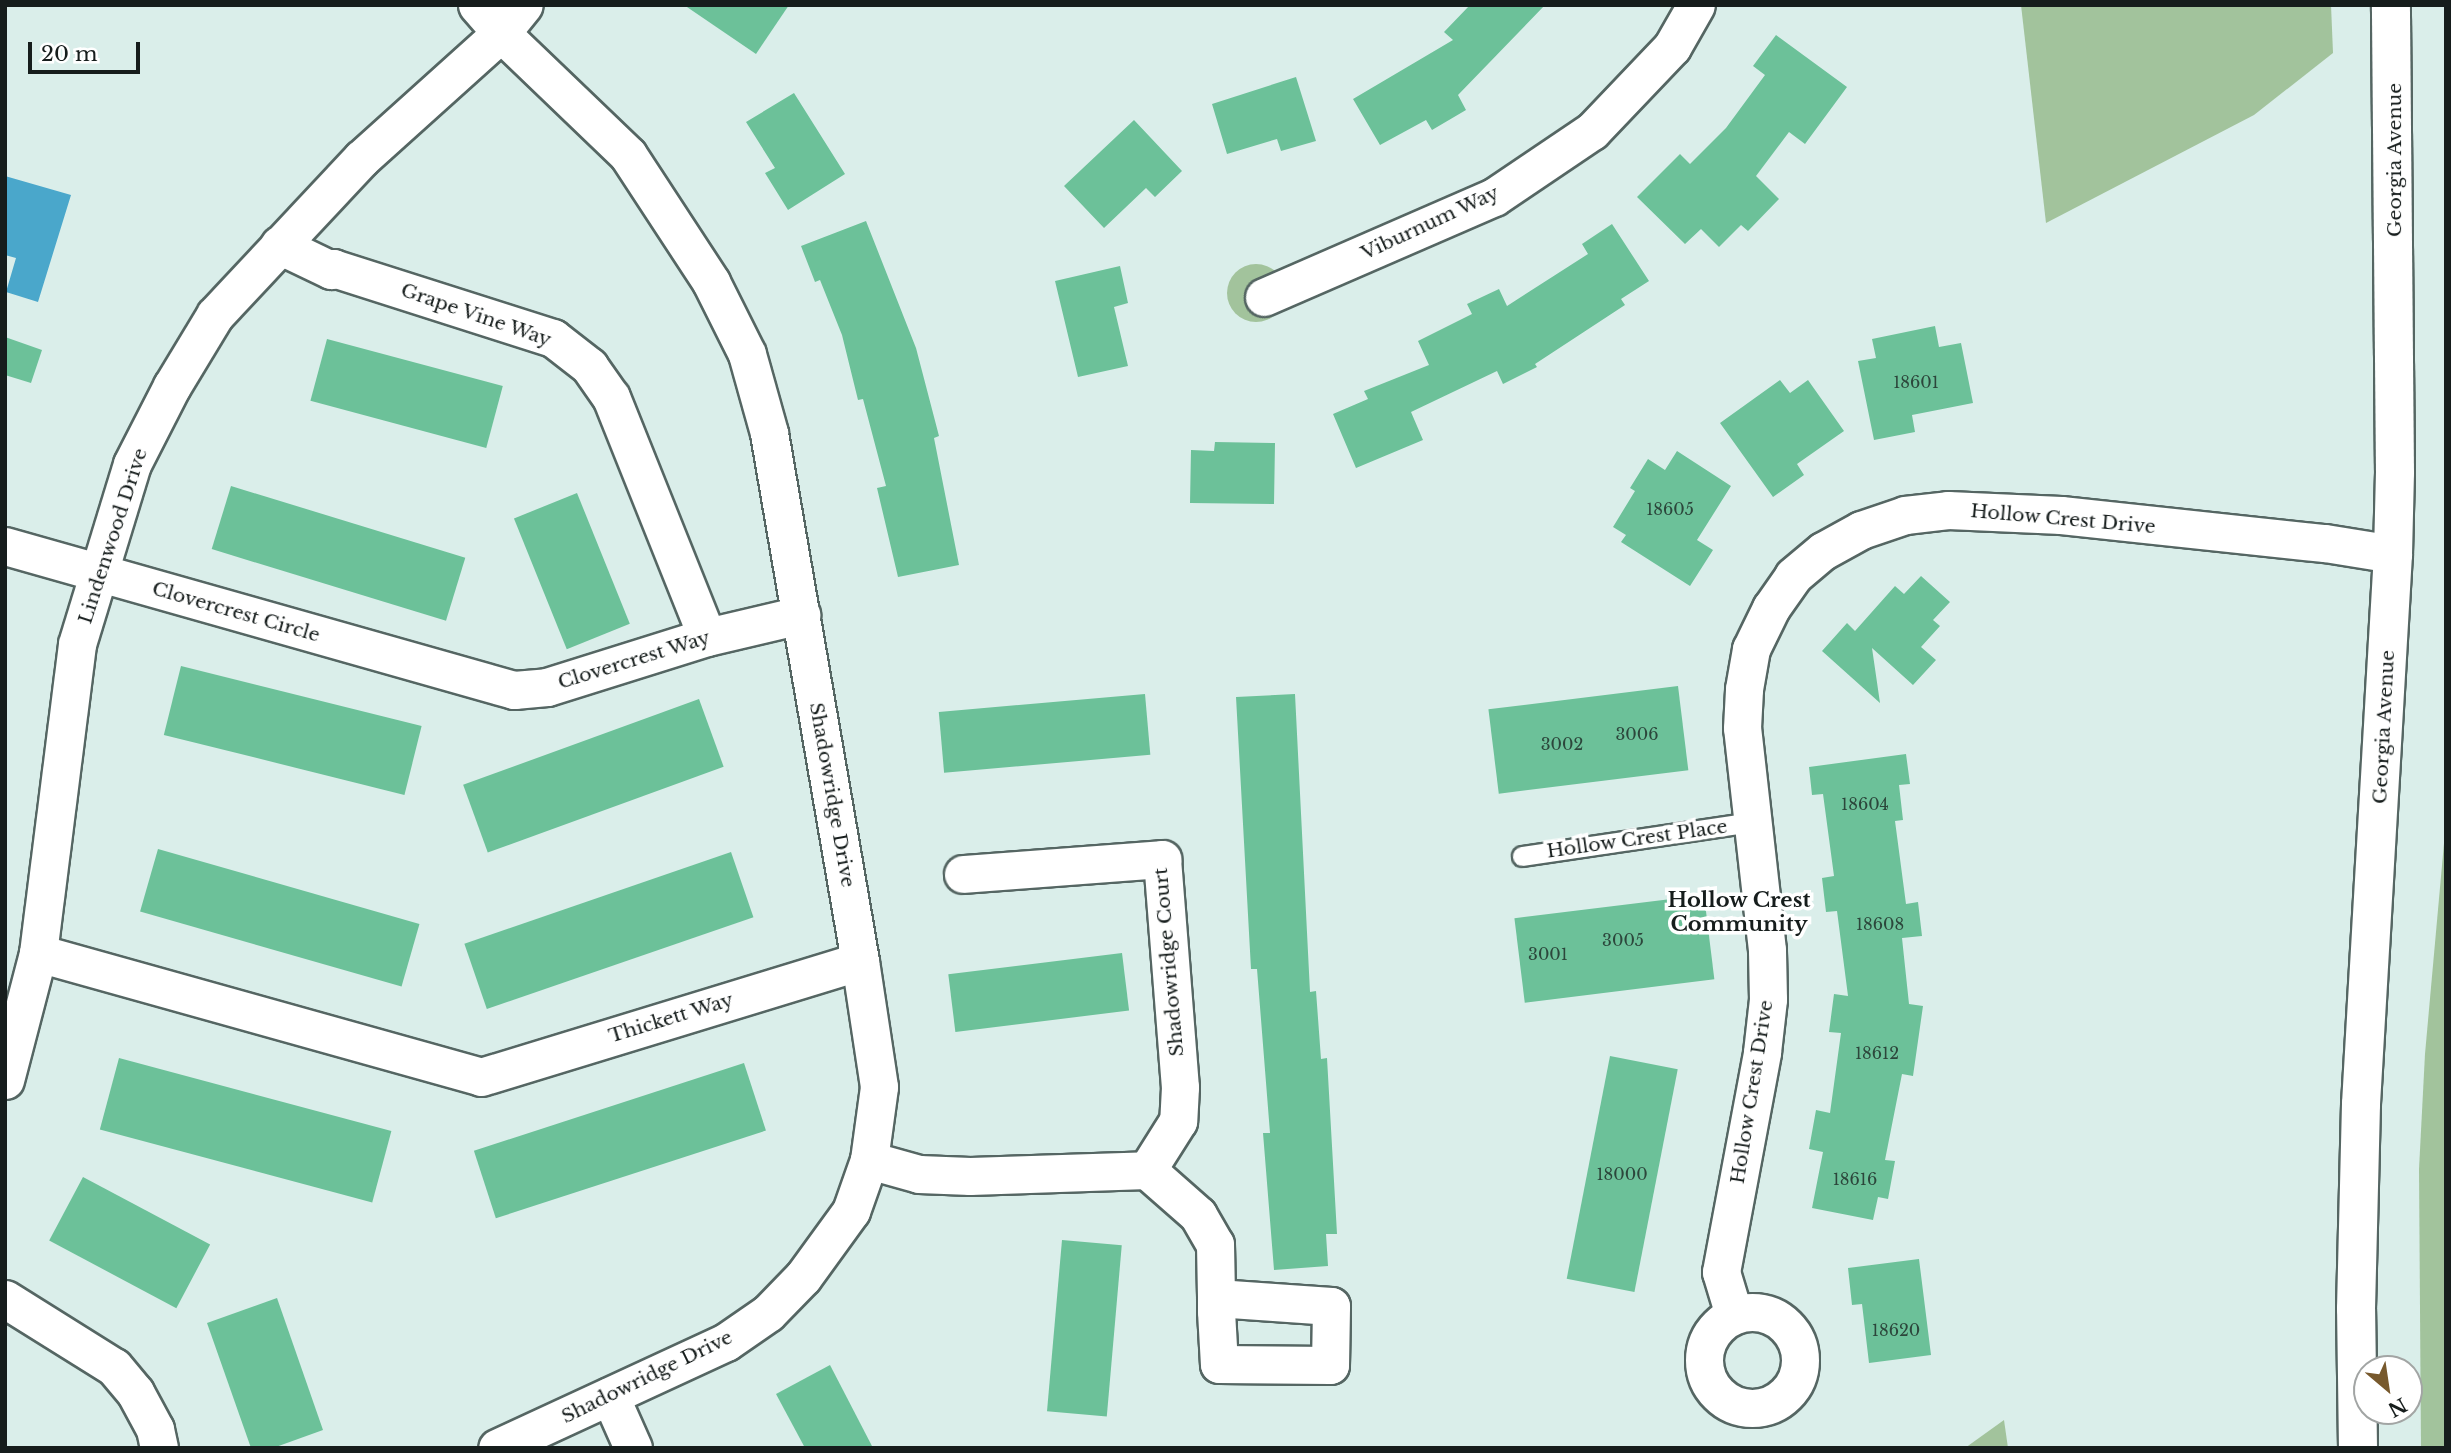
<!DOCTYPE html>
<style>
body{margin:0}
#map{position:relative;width:2451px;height:1453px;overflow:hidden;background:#daeeea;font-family:"Libre Baskerville",serif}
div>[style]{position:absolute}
.green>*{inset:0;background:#a2c39c}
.round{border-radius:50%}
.water>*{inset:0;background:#4aa7cb}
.building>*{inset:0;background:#6cc199;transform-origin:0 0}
.roads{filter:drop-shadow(2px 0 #556663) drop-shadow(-2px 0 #556663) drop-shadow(0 2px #556663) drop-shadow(0 -2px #556663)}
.lane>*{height:19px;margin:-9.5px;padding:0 9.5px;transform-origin:9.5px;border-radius:9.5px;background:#fff}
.street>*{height:37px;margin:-18.5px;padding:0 18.5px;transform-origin:18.5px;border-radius:18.5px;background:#fff}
.street>.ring{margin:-18.5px;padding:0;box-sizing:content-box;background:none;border:37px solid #fff;border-radius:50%}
.primary>*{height:38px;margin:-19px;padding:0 19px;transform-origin:19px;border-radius:19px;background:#fff}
span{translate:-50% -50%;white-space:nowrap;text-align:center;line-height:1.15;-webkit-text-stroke:7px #fff;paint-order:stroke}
.number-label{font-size:16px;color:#2c463b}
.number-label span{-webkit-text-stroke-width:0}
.street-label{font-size:19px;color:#161d1c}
.neighbourhood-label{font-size:21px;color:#161d1c;font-weight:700}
.frame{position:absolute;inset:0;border:7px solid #161d1c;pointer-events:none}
.north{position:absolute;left:2353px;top:1355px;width:70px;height:70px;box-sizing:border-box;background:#fff;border:2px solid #a2a5a4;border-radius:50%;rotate:151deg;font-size:19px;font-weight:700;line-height:28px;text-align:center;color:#161d1c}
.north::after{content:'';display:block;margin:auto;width:24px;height:32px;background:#77592d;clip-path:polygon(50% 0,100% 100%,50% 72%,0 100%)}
.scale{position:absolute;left:28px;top:42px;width:112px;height:32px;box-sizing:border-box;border:4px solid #161d1c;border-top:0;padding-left:9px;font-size:21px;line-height:24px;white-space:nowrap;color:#161d1c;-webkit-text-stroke:5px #fff;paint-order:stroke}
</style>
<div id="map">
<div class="green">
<i style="clip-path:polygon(2021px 5px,2331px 5px,2333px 53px,2254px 115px,2046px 223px)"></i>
<i class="round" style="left:1227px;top:264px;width:58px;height:58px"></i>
<i style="clip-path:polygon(2446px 821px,2446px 1448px,2421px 1448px,2419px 1169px,2425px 1054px)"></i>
<i style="clip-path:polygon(2004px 1420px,2008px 1448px,1965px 1448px)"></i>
</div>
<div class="water">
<i style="clip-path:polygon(5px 176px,71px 195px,38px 302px,6px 292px,16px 258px,5px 255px)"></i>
</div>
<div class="building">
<i style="clip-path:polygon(684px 5px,789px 5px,756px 54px)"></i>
<i style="clip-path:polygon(1470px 5px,1545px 5px,1458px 95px,1466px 110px,1432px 130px,1426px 120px,1380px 145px,1353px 99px,1453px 40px,1444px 32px)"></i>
<i style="clip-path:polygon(1776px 35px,1847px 87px,1805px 144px,1789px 132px,1756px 176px,1779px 199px,1748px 231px,1741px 225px,1719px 247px,1701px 229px,1685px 244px,1637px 197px,1680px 154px,1690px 164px,1726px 128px,1765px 75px,1753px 66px)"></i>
<i style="clip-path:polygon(1296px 77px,1316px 141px,1281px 151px,1277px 139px,1227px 154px,1212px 104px)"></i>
<i style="clip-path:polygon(794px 93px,845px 174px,788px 210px,765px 173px,775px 168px,746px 122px)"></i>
<i style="clip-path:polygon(1134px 120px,1182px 171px,1155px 197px,1146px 188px,1104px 228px,1064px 186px)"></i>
<i style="clip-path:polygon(866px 221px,916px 348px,939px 436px,934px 438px,959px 565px,898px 577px,877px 488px,886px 486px,863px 399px,858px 400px,842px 335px,820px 280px,815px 282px,801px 246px)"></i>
<i style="clip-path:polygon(1612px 224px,1649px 281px,1621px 299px,1625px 305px,1535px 364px,1537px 367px,1503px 384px,1497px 371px,1411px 412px,1423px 440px,1356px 468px,1333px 414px,1368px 399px,1364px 391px,1429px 365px,1418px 341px,1472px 314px,1467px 304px,1499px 289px,1507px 306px,1588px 254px,1582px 244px)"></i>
<i style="clip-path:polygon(1120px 266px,1128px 303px,1114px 307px,1128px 366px,1078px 377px,1055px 281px)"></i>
<i style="clip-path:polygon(1935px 326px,1939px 347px,1961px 343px,1973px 403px,1912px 415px,1915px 432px,1874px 440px,1858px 361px,1876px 358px,1872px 339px)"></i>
<i style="clip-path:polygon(5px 337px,42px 350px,31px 383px,5px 375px)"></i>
<i style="left:327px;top:339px;width:182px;height:64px;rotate:15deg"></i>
<i style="clip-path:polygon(1780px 380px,1790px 393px,1808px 380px,1844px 431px,1797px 464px,1804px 475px,1773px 497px,1720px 423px)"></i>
<i style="clip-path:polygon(1215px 442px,1275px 443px,1274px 504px,1190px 503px,1191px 450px,1214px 451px)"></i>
<i style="clip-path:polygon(1677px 451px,1731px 486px,1697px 540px,1713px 550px,1690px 586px,1621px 542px,1626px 535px,1613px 527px,1635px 491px,1630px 488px,1648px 459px,1665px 470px)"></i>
<i style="left:231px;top:486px;width:245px;height:66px;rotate:17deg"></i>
<i style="left:577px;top:493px;width:141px;height:68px;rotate:68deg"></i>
<i style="clip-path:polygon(1921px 576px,1950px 602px,1933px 620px,1940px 626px,1921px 647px,1936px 660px,1913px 685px,1872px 648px,1880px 703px,1822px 651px,1847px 623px,1855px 631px,1895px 586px,1904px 594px)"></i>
<i style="left:181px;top:666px;width:248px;height:71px;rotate:14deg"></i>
<i style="left:1678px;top:686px;width:85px;height:191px;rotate:83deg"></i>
<i style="left:1145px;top:694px;width:61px;height:207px;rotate:85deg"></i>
<i style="clip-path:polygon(1295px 694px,1310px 992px,1316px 991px,1321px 1059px,1327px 1058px,1337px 1234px,1326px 1234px,1328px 1266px,1274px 1270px,1263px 1133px,1270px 1133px,1257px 969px,1251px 969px,1236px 697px)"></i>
<i style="left:699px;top:699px;width:72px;height:251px;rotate:70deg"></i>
<i style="clip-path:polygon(1906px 754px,1910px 784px,1899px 785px,1903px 820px,1895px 821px,1906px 904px,1918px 902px,1922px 936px,1902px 938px,1909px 1004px,1923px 1006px,1913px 1076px,1902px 1074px,1885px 1160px,1895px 1161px,1888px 1199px,1878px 1197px,1873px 1220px,1812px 1208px,1823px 1152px,1809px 1149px,1816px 1110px,1830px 1113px,1841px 1033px,1829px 1032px,1834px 994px,1848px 996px,1837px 911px,1826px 912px,1822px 878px,1834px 876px,1823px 794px,1812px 795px,1809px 767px)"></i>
<i style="left:158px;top:849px;width:272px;height:65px;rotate:16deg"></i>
<i style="left:731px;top:852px;width:69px;height:282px;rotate:71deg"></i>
<i style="left:1704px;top:895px;width:85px;height:191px;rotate:83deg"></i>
<i style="left:1122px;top:953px;width:58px;height:175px;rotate:83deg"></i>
<i style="left:1610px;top:1056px;width:69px;height:227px;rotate:11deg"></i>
<i style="left:119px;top:1058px;width:282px;height:74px;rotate:15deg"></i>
<i style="left:744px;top:1063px;width:71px;height:284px;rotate:72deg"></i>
<i style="left:83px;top:1177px;width:144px;height:72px;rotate:28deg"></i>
<i style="left:1062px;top:1240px;width:60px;height:172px;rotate:5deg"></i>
<i style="clip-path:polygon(1919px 1259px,1931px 1355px,1869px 1363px,1862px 1304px,1852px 1305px,1848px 1268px)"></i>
<i style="clip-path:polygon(277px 1298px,323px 1430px,273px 1448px,251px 1448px,207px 1323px)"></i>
<i style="clip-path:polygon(830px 1365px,873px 1448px,805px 1448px,776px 1394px)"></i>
</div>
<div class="roads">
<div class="lane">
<i style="left:1522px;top:856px;width:232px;rotate:-8.4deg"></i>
</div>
<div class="street">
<i style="left:477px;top:5px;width:37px;rotate:49deg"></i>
<i style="left:501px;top:33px;width:176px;rotate:43.8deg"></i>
<i style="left:628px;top:155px;width:152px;rotate:56.8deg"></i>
<i style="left:711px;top:282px;width:80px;rotate:63.4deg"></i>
<i style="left:747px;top:354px;width:82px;rotate:74.4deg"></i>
<i style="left:769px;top:433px;width:536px;rotate:80.22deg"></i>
<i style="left:860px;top:961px;width:127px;rotate:81.4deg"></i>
<i style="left:879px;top:1087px;width:74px;rotate:97.8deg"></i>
<i style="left:869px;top:1160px;width:54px;rotate:109.4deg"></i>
<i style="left:851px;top:1211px;width:82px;rotate:126deg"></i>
<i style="left:803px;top:1277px;width:50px;rotate:134.2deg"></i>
<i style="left:768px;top:1313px;width:51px;rotate:145.4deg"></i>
<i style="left:726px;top:1342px;width:252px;rotate:155.2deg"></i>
<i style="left:279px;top:245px;width:58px;rotate:25.7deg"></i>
<i style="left:331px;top:270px;width:3px;rotate:-45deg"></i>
<i style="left:333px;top:268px;width:231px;rotate:17.7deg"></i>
<i style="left:553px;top:338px;width:46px;rotate:37.9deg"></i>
<i style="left:589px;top:366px;width:38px;rotate:55deg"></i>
<i style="left:611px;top:397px;width:258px;rotate:68.2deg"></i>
<i style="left:1264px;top:297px;width:251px;rotate:-23.5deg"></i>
<i style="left:1494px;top:197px;width:118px;rotate:-34deg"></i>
<i style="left:1592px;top:131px;width:116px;rotate:-46.4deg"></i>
<i style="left:1672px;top:47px;width:48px;rotate:-60.3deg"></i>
<i style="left:5px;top:546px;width:529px;rotate:15.8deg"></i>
<i style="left:514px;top:690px;width:33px;rotate:-5deg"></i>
<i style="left:547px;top:687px;width:168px;rotate:-17.4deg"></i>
<i style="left:707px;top:637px;width:97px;rotate:-13.2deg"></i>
<i style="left:963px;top:874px;width:200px;rotate:-4.3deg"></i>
<i style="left:1162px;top:859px;width:229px;rotate:85.5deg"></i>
<i style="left:1180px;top:1087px;width:34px;rotate:93deg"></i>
<i style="left:1178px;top:1121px;width:58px;rotate:122.3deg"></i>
<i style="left:1147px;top:1170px;width:68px;rotate:41.4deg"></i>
<i style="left:1198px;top:1215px;width:34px;rotate:60deg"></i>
<i style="left:1215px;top:1244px;width:54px;rotate:88.9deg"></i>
<i style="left:1216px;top:1298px;width:13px;rotate:90deg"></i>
<i style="left:1216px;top:1311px;width:53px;rotate:86.8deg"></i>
<i style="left:1219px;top:1364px;width:111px;rotate:0.5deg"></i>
<i style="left:1330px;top:1365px;width:59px;rotate:-89deg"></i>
<i style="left:1331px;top:1306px;width:115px;rotate:-176deg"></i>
<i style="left:38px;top:953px;width:460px;rotate:15.6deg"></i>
<i style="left:481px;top:1077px;width:396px;rotate:-17deg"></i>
<i style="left:5px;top:1080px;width:131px;rotate:-75.4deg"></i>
<i style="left:38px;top:953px;width:311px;rotate:-82.8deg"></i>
<i style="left:77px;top:644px;width:188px;rotate:-73deg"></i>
<i style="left:132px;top:464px;width:88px;rotate:-62.9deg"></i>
<i style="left:172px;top:386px;width:83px;rotate:-58.8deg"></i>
<i style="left:215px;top:315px;width:214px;rotate:-46.9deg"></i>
<i style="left:361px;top:159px;width:188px;rotate:-42deg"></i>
<i style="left:501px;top:33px;width:36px;rotate:-51deg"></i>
<i style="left:869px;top:1160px;width:52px;rotate:15.6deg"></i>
<i style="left:919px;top:1174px;width:51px;rotate:2.2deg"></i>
<i style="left:970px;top:1176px;width:177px;rotate:-1.9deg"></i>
<i style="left:5px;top:1299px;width:128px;rotate:32deg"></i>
<i style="left:114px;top:1367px;width:33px;rotate:50deg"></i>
<i style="left:135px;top:1392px;width:42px;rotate:61.6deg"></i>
<i style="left:155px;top:1429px;width:19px;rotate:78deg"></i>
<i class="ring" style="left:1704px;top:1312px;width:59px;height:59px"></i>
<i style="left:1734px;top:1315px;width:45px;rotate:-106.8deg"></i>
<i style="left:1721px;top:1272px;width:224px;rotate:-79.4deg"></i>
<i style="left:1762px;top:1052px;width:53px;rotate:-83.5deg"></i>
<i style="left:1768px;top:999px;width:49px;rotate:-91.2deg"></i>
<i style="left:1767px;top:950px;width:223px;rotate:-96.4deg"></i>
<i style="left:1742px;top:728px;width:39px;rotate:-87deg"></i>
<i style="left:1744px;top:689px;width:41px;rotate:-80.1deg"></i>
<i style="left:1751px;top:649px;width:46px;rotate:-64deg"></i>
<i style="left:1771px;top:608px;width:39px;rotate:-55deg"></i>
<i style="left:1793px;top:576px;width:39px;rotate:-40deg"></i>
<i style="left:1823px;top:551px;width:43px;rotate:-28.9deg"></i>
<i style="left:1861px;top:530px;width:46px;rotate:-18.8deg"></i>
<i style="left:1905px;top:515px;width:43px;rotate:-6.6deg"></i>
<i style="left:1948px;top:510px;width:113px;rotate:2.5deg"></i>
<i style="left:2061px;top:515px;width:265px;rotate:6.1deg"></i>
<i style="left:2325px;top:543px;width:69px;rotate:9.2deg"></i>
<i style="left:610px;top:1396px;width:57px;rotate:66.1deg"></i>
</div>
<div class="primary">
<i style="left:2358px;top:1448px;width:139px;rotate:-90.8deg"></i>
<i style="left:2356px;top:1309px;width:205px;rotate:-88.6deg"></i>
<i style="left:2361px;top:1104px;width:551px;rotate:-86.67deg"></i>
<i style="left:2393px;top:554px;width:81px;rotate:-88.6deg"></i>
<i style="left:2395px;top:473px;width:468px;rotate:-90.5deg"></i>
</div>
</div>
<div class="number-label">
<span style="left:1916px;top:382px">18601</span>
<span style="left:1670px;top:509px">18605</span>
<span style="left:1637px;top:734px">3006</span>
<span style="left:1562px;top:744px">3002</span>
<span style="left:1865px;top:804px">18604</span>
<span style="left:1880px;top:924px">18608</span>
<span style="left:1623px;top:940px">3005</span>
<span style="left:1548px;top:954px">3001</span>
<span style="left:1877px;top:1053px">18612</span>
<span style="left:1622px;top:1174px">18000</span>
<span style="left:1855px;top:1179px">18616</span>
<span style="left:1896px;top:1330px">18620</span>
</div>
<div class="street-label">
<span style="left:2395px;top:160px;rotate:-90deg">Georgia Avenue</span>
<span style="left:1430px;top:223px;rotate:-25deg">Viburnum Way</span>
<span style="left:476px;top:315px;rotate:19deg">Grape Vine Way</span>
<span style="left:2063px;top:519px;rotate:5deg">Hollow Crest Drive</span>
<span style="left:113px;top:536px;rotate:-72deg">Lindenwood Drive</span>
<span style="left:236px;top:612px;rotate:16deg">Clovercrest Circle</span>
<span style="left:634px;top:660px;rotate:-17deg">Clovercrest Way</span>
<span style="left:2384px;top:727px;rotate:-87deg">Georgia Avenue</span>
<span style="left:832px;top:795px;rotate:80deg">Shadowridge Drive</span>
<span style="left:1637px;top:839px;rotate:-8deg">Hollow Crest Place</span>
<span style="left:1169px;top:962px;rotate:-95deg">Shadowridge Court</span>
<span style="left:671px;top:1018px;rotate:-17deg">Thickett Way</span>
<span style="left:1752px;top:1092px;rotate:-81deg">Hollow Crest Drive</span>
<span style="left:647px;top:1377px;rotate:-26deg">Shadowridge Drive</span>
</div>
<div class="neighbourhood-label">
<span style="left:1739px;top:912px">Hollow Crest<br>Community</span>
</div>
<div class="frame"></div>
<div class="north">N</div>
<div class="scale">20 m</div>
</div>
